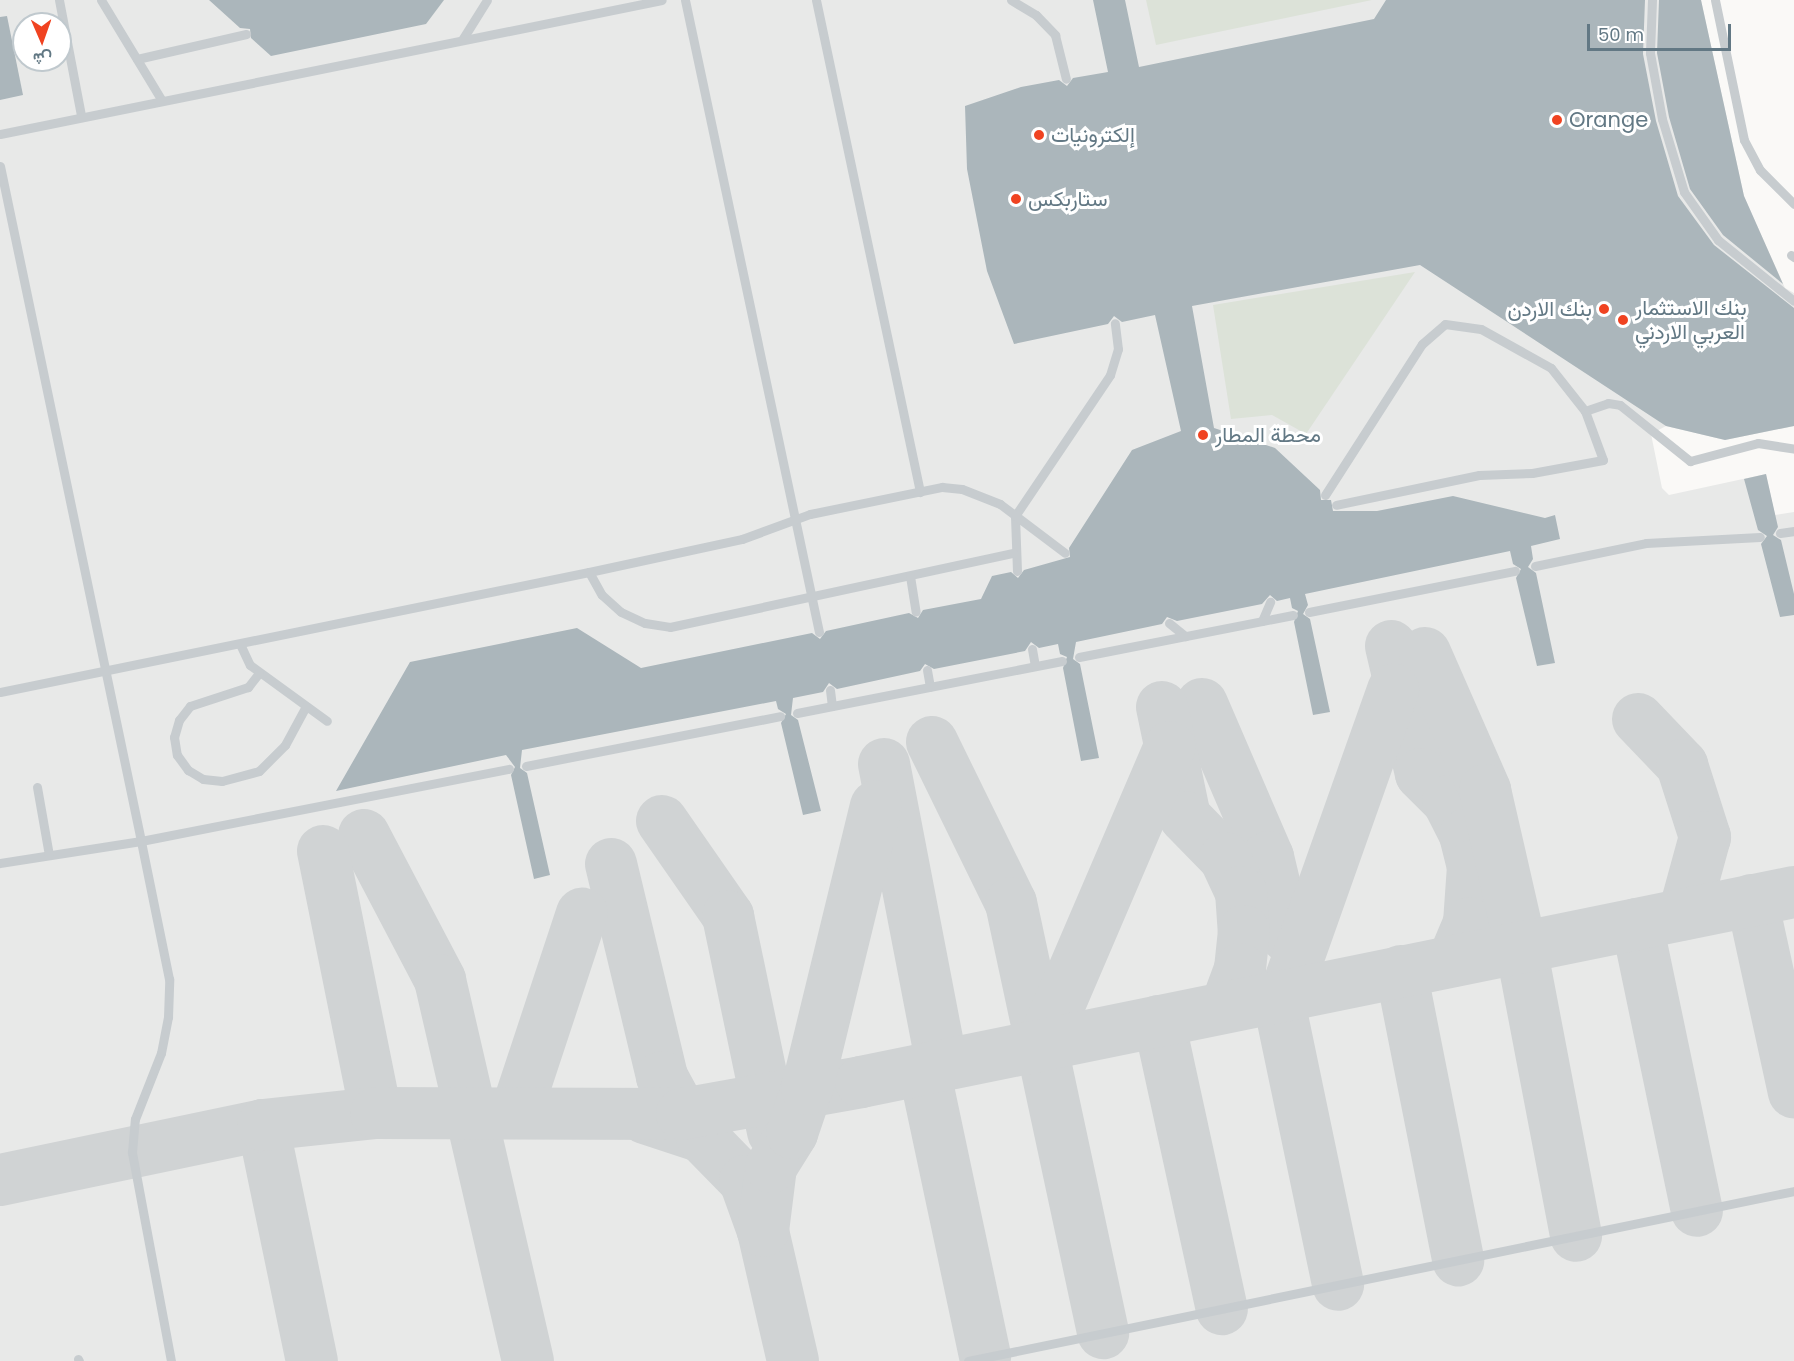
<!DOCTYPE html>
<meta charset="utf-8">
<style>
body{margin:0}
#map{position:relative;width:1794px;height:1361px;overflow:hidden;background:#faf9f7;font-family:Poppins,Vazirmatn,sans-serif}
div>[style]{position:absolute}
.built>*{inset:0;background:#e8e9e8}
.green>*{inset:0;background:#dce2d8}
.taxiway>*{height:52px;margin:-26px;padding:0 26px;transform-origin:26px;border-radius:26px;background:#d0d3d4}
.building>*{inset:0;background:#abb6bb}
.service>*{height:9px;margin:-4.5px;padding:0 4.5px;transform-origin:4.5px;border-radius:4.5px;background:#c7cccf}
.dots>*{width:16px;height:16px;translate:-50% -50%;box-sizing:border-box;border:3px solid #fff;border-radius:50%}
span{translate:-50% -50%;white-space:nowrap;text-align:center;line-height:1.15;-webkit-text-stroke:6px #fff;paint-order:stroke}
.poi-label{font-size:21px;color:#627884}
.left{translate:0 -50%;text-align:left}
.right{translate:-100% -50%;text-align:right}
.north{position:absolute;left:12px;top:12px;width:60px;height:60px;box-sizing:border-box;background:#fff;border:2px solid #c0c9ce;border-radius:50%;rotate:178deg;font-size:16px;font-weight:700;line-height:24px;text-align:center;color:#627884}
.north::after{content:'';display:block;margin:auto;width:21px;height:27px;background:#f04321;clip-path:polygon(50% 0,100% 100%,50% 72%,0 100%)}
.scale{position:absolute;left:1587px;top:24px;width:144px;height:27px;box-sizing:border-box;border:3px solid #627884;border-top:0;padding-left:8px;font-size:18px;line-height:21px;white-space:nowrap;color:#627884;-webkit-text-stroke:4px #fff;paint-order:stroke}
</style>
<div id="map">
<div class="built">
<i style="clip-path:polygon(evenodd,0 0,1701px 0,1744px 196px,1785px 288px,1794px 293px,1794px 426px,1725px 440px,1666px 426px,1651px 434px,1662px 488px,1669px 495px,1766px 474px,1775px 515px,1794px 512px,1794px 1361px,0 1361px,0 0,24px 24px,60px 24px,60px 60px,24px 60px,24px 24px)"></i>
</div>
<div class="green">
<i style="clip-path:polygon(1146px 0,1372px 0,1156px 45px)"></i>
<i style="clip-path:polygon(1415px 272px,1306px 434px,1272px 415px,1231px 419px,1213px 305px)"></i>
</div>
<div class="taxiway">
<i style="left:1391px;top:646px;width:131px;rotate:76.8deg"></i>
<i style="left:1421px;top:774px;width:38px;rotate:45deg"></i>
<i style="left:1448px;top:801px;width:38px;rotate:63deg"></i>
<i style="left:1465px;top:835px;width:32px;rotate:76deg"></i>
<i style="left:1473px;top:866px;width:57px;rotate:94deg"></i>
<i style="left:1469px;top:923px;width:41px;rotate:112.8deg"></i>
<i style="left:1425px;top:653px;width:150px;rotate:66.3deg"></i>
<i style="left:1485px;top:790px;width:161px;rotate:77.1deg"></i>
<i style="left:1521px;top:947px;width:294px;rotate:79.2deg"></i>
<i style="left:1202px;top:704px;width:167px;rotate:66.7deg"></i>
<i style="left:1268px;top:857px;width:82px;rotate:76.6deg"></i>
<i style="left:1162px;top:707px;width:112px;rotate:78.2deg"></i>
<i style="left:1185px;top:817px;width:57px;rotate:45.7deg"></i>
<i style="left:1225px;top:858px;width:38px;rotate:65deg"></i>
<i style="left:1241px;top:892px;width:39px;rotate:86deg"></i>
<i style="left:1244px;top:931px;width:38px;rotate:96deg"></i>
<i style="left:1240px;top:969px;width:40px;rotate:110.2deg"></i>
<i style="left:1638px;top:719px;width:64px;rotate:46.3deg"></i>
<i style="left:1682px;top:765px;width:76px;rotate:72.3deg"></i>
<i style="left:1705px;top:837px;width:80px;rotate:105.3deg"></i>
<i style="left:932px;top:742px;width:179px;rotate:63.9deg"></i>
<i style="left:1011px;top:903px;width:440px;rotate:77.9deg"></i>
<i style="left:884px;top:764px;width:307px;rotate:79.1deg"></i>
<i style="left:662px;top:821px;width:116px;rotate:55.2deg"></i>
<i style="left:728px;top:916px;width:221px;rotate:78.2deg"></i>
<i style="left:364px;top:835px;width:164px;rotate:62.3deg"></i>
<i style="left:440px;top:980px;width:391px;rotate:77deg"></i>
<i style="left:323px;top:851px;width:267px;rotate:78.6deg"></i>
<i style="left:611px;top:864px;width:219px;rotate:76.5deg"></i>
<i style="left:662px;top:1077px;width:42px;rotate:61.6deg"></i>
<i style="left:682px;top:1114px;width:30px;rotate:49deg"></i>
<i style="left:1752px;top:900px;width:197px;rotate:77.7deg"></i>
<i style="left:1637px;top:924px;width:293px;rotate:78.2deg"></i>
<i style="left:1401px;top:971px;width:295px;rotate:78.8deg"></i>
<i style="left:1285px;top:995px;width:324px;rotate:-70.5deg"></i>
<i style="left:1278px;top:997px;width:294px;rotate:78.2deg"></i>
<i style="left:1159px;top:1021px;width:295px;rotate:77.7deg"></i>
<i style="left:1042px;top:1045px;width:324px;rotate:-66.8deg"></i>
<i style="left:924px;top:1069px;width:294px;rotate:78deg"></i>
<i style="left:516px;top:1113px;width:210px;rotate:-71.7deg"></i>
<i style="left:645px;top:1118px;width:60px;rotate:18.4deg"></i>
<i style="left:702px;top:1137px;width:62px;rotate:45.7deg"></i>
<i style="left:745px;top:1181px;width:53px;rotate:70.2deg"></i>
<i style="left:763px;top:1231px;width:133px;rotate:77deg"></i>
<i style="left:263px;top:1125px;width:241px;rotate:78.3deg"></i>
<i style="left:0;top:1180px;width:269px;rotate:-11.8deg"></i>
<i style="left:263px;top:1125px;width:114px;rotate:-6.1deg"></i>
<i style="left:376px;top:1113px;width:306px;rotate:0.2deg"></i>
<i style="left:682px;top:1114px;width:182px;rotate:-10.1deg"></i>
<i style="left:861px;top:1082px;width:952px;rotate:-11.51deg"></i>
<i style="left:763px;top:1231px;width:64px;rotate:-82.9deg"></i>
<i style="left:771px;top:1167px;width:40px;rotate:-58deg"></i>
<i style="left:792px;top:1133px;width:46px;rotate:-71.2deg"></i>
<i style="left:807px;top:1089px;width:291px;rotate:-76.3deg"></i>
</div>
<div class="building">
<i style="clip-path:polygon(209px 0,444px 0,426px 24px,271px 56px,251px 38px,250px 29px,240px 28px)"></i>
<i style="clip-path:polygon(1093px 0,1125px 0,1139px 67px,1374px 19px,1386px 0,1645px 0,1643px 54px,1656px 121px,1678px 196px,1714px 245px,1794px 308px,1794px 426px,1725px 440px,1666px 426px,1420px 265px,1192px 306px,1214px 428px,1275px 448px,1320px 490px,1321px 500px,1331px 500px,1333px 511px,1377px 511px,1453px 496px,1545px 518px,1555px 515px,1560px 539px,1531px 546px,1533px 559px,1528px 567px,1536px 573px,1555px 663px,1537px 666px,1516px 578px,1521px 569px,1513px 564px,1510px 551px,1305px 594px,1308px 605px,1303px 614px,1310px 619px,1330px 712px,1313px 715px,1294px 622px,1298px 611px,1292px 608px,1290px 598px,1277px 601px,1270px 595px,1262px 604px,1177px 621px,1167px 617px,1162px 624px,1076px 642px,1073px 659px,1080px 664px,1099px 758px,1081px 761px,1063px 668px,1067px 657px,1060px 654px,1058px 644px,1039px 648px,1031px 642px,1025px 651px,934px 669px,925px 664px,920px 671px,837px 689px,829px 683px,823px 692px,793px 698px,791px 715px,798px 720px,821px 811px,803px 815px,781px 723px,786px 714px,778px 709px,776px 701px,522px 750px,520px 768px,527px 773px,550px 875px,534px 879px,511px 775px,515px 767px,506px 755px,336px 791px,410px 662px,577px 628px,641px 668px,812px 633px,820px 639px,826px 631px,909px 613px,918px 618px,923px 610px,981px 599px,992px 576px,1011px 572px,1018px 578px,1024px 570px,1070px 557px,1069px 548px,1132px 450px,1181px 431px,1155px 315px,1122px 322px,1114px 316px,1108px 324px,1014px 344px,987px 271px,967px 169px,965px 106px,1021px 87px,1059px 80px,1067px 86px,1073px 78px,1108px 72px)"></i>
<i style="clip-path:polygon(1659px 0,1701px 0,1744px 196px,1783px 284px,1723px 235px,1690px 189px,1669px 117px,1657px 53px)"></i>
<i style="clip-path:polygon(7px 16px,23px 95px,0 100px,0 17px)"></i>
<i style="clip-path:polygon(1766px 474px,1778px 527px,1773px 535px,1781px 540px,1794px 594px,1794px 615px,1780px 617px,1761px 544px,1767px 536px,1758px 530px,1744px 479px)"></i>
</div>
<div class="service">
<i style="left:59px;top:0;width:117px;rotate:79.2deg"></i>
<i style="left:101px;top:0;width:116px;rotate:58.8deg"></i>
<i style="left:685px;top:0;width:646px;rotate:78.03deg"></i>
<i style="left:816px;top:0;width:503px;rotate:78.06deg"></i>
<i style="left:1011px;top:0;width:29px;rotate:31deg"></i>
<i style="left:1036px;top:15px;width:28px;rotate:46deg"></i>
<i style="left:1055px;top:35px;width:45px;rotate:76deg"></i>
<i style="left:1652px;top:0;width:53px;rotate:92.2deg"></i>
<i style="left:1650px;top:53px;width:67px;rotate:79.7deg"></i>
<i style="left:1662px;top:119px;width:76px;rotate:73.2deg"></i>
<i style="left:1684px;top:192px;width:59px;rotate:54.7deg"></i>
<i style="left:1718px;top:240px;width:97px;rotate:38.8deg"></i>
<i style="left:1715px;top:0;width:143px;rotate:78.3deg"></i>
<i style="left:1744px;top:140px;width:34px;rotate:62deg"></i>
<i style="left:1760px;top:170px;width:48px;rotate:45deg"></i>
<i style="left:462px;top:40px;width:47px;rotate:-58deg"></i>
<i style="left:137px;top:59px;width:112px;rotate:-12.9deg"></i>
<i style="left:0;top:134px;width:675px;rotate:-11.44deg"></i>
<i style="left:0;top:166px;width:690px;rotate:78.2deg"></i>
<i style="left:141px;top:841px;width:143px;rotate:171.1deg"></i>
<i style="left:1791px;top:255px;width:4px;rotate:34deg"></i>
<i style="left:1585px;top:411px;width:24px;rotate:-19deg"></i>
<i style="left:1608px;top:403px;width:12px;rotate:9deg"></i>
<i style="left:1620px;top:405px;width:90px;rotate:38.7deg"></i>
<i style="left:1690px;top:461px;width:70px;rotate:-14.8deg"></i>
<i style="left:1758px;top:443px;width:36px;rotate:9deg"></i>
<i style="left:1325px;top:495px;width:179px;rotate:-57.3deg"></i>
<i style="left:1422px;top:344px;width:30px;rotate:-41deg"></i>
<i style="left:1445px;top:324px;width:36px;rotate:8deg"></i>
<i style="left:1481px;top:329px;width:80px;rotate:29.1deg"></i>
<i style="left:1551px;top:368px;width:55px;rotate:51.7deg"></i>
<i style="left:1585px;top:411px;width:52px;rotate:69.8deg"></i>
<i style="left:1603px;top:460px;width:72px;rotate:169.6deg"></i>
<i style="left:1532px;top:473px;width:53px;rotate:177.8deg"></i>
<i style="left:1479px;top:475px;width:146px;rotate:168.2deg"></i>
<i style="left:1780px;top:533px;width:14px;rotate:-8deg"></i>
<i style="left:1535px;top:566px;width:113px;rotate:-11.7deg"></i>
<i style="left:1646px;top:543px;width:114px;rotate:-3deg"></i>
<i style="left:1017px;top:571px;width:55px;rotate:-92.1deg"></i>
<i style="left:1015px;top:516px;width:170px;rotate:-56deg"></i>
<i style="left:1110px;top:375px;width:27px;rotate:-73deg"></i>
<i style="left:1118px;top:349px;width:26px;rotate:-97deg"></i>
<i style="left:589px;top:572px;width:26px;rotate:61deg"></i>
<i style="left:602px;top:595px;width:25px;rotate:42deg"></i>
<i style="left:621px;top:612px;width:26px;rotate:25deg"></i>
<i style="left:645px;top:623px;width:25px;rotate:9deg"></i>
<i style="left:670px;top:627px;width:351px;rotate:-12.2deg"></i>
<i style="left:910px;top:576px;width:36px;rotate:81deg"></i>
<i style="left:1309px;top:612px;width:210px;rotate:-11.3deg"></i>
<i style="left:1262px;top:621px;width:21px;rotate:-67deg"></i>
<i style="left:1169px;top:623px;width:21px;rotate:39deg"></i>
<i style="left:240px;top:644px;width:23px;rotate:65deg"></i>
<i style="left:250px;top:665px;width:95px;rotate:36deg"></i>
<i style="left:1032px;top:649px;width:17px;rotate:80deg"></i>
<i style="left:1079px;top:657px;width:218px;rotate:-11.1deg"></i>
<i style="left:927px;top:670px;width:17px;rotate:80deg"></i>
<i style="left:259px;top:673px;width:18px;rotate:128deg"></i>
<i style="left:248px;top:687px;width:61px;rotate:161.9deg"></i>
<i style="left:190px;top:706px;width:18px;rotate:128deg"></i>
<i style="left:179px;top:720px;width:18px;rotate:106deg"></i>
<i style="left:174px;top:737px;width:18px;rotate:81deg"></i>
<i style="left:177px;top:755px;width:19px;rotate:54deg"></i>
<i style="left:188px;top:770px;width:17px;rotate:31deg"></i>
<i style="left:203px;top:779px;width:19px;rotate:6deg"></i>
<i style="left:222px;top:781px;width:38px;rotate:-15deg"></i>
<i style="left:259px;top:771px;width:37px;rotate:-45deg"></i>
<i style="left:285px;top:745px;width:44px;rotate:-61.7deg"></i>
<i style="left:830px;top:690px;width:16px;rotate:83deg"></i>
<i style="left:0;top:692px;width:601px;rotate:-11.52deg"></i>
<i style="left:589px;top:572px;width:157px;rotate:-12.2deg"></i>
<i style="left:742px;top:539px;width:72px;rotate:-20.2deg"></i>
<i style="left:810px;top:514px;width:135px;rotate:-11.6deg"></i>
<i style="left:942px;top:487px;width:20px;rotate:6deg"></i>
<i style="left:962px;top:489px;width:41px;rotate:21.5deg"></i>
<i style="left:1000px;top:504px;width:81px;rotate:37deg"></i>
<i style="left:797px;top:713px;width:270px;rotate:-11.1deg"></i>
<i style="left:526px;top:766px;width:259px;rotate:-11.1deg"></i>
<i style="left:37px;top:787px;width:69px;rotate:80deg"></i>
<i style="left:78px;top:1359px;width:2px;rotate:63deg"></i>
<i style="left:171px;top:1361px;width:213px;rotate:-100.6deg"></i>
<i style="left:132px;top:1152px;width:33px;rotate:-85deg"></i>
<i style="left:135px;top:1119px;width:71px;rotate:-68.5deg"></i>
<i style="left:161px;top:1053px;width:37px;rotate:-79deg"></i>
<i style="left:168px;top:1017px;width:38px;rotate:-88deg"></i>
<i style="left:169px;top:979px;width:141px;rotate:-101.5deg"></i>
<i style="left:141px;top:841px;width:375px;rotate:-11.1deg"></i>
<i style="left:968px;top:1361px;width:843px;rotate:-11.63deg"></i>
</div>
<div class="dots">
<i style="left:1557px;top:120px;background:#f04321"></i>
<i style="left:1039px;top:135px;background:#f04321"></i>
<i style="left:1016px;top:199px;background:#f04321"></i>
<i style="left:1604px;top:309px;background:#f04321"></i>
<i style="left:1623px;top:320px;background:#f04321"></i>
<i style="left:1203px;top:435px;background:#f04321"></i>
</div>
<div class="poi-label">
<span class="left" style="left:1569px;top:120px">Orange</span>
<span class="left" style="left:1051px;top:135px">إلكترونيات</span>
<span class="left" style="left:1028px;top:199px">ستاربكس</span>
<span class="left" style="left:1635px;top:320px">بنك الاستثمار<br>العربي الاردني</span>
<span class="right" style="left:1592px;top:309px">بنك الاردن</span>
<span class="left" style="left:1215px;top:435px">محطة المطار</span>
</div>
<div class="north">ش</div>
<div class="scale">50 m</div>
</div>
